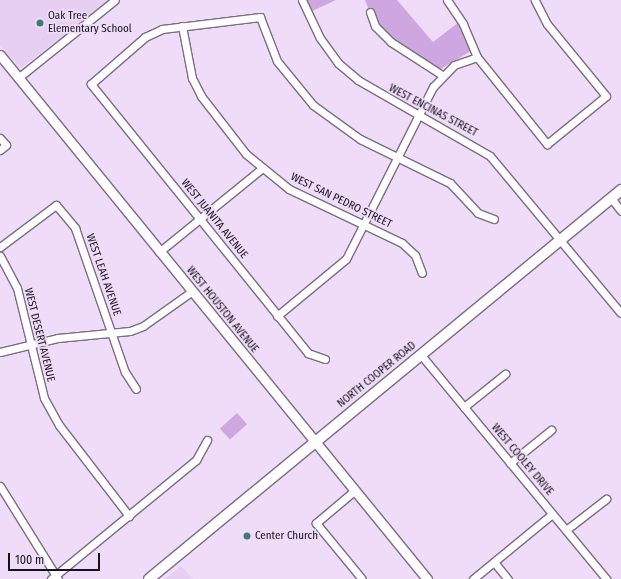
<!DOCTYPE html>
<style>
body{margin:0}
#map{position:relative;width:621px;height:579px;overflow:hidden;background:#efdcf8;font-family:"Fira Sans Condensed",sans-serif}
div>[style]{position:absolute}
.built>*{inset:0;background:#e6cff1}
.green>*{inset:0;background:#cfa7e0;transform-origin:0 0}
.roads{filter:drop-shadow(1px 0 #7d6c84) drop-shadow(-1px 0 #7d6c84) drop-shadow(0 1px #7d6c84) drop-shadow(0 -1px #7d6c84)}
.minor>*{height:7px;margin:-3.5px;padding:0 3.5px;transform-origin:3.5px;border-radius:3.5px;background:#fff}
.tertiary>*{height:9px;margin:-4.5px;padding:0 4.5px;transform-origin:4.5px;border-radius:4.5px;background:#fff}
.secondary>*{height:10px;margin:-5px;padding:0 5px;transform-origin:5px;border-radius:5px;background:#fff}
.dots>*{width:11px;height:11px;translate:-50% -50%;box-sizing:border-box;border:2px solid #efdcf8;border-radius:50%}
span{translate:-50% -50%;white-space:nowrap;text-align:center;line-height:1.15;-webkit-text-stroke:3.5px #efdcf8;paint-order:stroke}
.poi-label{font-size:11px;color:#17111a}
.left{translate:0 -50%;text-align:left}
.street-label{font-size:11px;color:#17111a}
.scale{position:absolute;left:8px;top:553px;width:92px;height:18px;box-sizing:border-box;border:2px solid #17111a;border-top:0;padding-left:5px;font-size:12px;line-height:14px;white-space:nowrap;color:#17111a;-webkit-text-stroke:3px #efdcf8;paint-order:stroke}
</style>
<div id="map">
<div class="built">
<i style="clip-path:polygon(0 0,109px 0,21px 68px,0 46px)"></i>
<i style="clip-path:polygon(181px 566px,193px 579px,165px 579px)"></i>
</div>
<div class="green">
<i style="clip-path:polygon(305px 0,336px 0,310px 12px)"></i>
<i style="clip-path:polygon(365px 0,397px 0,433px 42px,459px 22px,471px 51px,439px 70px,390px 39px,374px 23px)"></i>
<i style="left:237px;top:413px;width:15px;height:23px;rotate:48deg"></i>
</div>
<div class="roads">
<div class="minor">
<i style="left:302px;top:0;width:42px;rotate:64.7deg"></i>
<i style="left:320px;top:38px;width:31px;rotate:54deg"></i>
<i style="left:338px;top:63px;width:26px;rotate:40deg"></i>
<i style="left:358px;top:80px;width:152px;rotate:29.9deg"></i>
<i style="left:490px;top:156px;width:204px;rotate:50.2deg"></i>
<i style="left:447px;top:0;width:29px;rotate:56deg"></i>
<i style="left:463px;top:24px;width:36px;rotate:67deg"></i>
<i style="left:477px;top:57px;width:112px;rotate:51.2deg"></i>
<i style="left:547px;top:144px;width:76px;rotate:-39.1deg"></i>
<i style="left:606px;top:96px;width:93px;rotate:-129.3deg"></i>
<i style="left:547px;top:24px;width:27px;rotate:-117deg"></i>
<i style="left:370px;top:12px;width:15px;rotate:70deg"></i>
<i style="left:375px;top:26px;width:23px;rotate:45deg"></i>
<i style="left:391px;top:42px;width:61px;rotate:32.9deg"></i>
<i style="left:182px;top:26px;width:53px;rotate:79.1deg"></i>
<i style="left:192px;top:78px;width:20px;rotate:63deg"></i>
<i style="left:201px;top:96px;width:73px;rotate:52.2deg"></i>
<i style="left:246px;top:154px;width:55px;rotate:39.1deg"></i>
<i style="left:289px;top:189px;width:125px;rotate:25.5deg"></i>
<i style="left:402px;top:243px;width:18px;rotate:43deg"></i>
<i style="left:415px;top:255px;width:19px;rotate:69deg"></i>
<i style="left:18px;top:78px;width:124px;rotate:-38.8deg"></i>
<i style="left:0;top:138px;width:9px;rotate:49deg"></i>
<i style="left:6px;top:145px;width:8px;rotate:140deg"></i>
<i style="left:611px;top:198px;width:16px;rotate:52deg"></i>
<i style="left:0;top:247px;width:70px;rotate:-36.9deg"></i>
<i style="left:56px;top:205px;width:30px;rotate:50deg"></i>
<i style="left:75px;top:228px;width:152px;rotate:70.9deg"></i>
<i style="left:125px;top:372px;width:20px;rotate:57deg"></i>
<i style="left:159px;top:252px;width:132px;rotate:-39.1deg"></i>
<i style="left:0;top:256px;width:36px;rotate:62deg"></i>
<i style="left:17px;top:288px;width:113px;rotate:76.2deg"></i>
<i style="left:44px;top:398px;width:31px;rotate:61deg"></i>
<i style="left:59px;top:425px;width:115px;rotate:52.4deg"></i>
<i style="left:277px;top:316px;width:89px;rotate:-39.6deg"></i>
<i style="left:346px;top:259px;width:193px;rotate:-63.2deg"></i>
<i style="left:433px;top:87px;width:30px;rotate:-46deg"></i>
<i style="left:454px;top:65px;width:24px;rotate:-19deg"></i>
<i style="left:0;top:352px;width:60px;rotate:-13.6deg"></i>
<i style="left:58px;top:338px;width:72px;rotate:-5.6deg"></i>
<i style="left:130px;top:331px;width:14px;rotate:-21deg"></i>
<i style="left:143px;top:326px;width:59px;rotate:-35.3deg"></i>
<i style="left:421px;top:355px;width:291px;rotate:50.4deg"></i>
<i style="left:325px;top:359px;width:18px;rotate:-161deg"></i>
<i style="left:308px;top:353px;width:346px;rotate:-128.9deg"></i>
<i style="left:91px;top:84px;width:72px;rotate:-41deg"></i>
<i style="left:145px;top:37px;width:19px;rotate:-25deg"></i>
<i style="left:162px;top:29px;width:99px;rotate:-7deg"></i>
<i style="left:260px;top:17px;width:47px;rotate:68.9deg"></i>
<i style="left:277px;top:61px;width:57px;rotate:50.7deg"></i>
<i style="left:313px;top:105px;width:58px;rotate:35.9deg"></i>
<i style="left:360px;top:139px;width:100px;rotate:26.1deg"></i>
<i style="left:450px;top:183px;width:41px;rotate:47deg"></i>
<i style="left:478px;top:213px;width:17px;rotate:21deg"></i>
<i style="left:464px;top:407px;width:53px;rotate:-38.8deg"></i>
<i style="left:510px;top:463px;width:53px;rotate:-38.8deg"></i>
<i style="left:0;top:486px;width:110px;rotate:58.1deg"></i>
<i style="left:354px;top:491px;width:50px;rotate:139.9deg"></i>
<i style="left:316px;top:523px;width:72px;rotate:50.6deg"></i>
<i style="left:566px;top:530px;width:51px;rotate:-37.8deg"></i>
<i style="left:494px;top:562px;width:22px;rotate:51deg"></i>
<i style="left:51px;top:579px;width:188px;rotate:-39.4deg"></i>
<i style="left:196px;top:460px;width:23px;rotate:-61deg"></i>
<i style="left:473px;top:579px;width:102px;rotate:-39.4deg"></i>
</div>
<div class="tertiary">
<i style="left:0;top:55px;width:676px;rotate:50.82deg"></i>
</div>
<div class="secondary">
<i style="left:149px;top:579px;width:612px;rotate:-39.49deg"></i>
</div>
</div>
<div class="dots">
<i style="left:40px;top:23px;background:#3d7f6f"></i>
<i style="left:247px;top:536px;background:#3d7f6f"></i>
</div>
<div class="poi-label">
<span class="left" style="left:48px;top:23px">Oak Tree<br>Elementary School</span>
<span class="left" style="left:255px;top:536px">Center Church</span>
</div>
<div class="street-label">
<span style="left:433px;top:111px;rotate:28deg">WEST ENCINAS STREET</span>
<span style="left:341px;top:201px;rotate:26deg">WEST SAN PEDRO STREET</span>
<span style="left:214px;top:219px;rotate:51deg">WEST JUANITA AVENUE</span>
<span style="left:103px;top:275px;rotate:71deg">WEST LEAH AVENUE</span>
<span style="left:222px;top:310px;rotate:51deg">WEST HOUSTON AVENUE</span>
<span style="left:39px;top:335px;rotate:76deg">WEST DESERT AVENUE</span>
<span style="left:377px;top:375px;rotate:-39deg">NORTH COOPER ROAD</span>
<span style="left:522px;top:460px;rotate:50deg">WEST COOLEY DRIVE</span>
</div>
<div class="scale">100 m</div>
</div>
